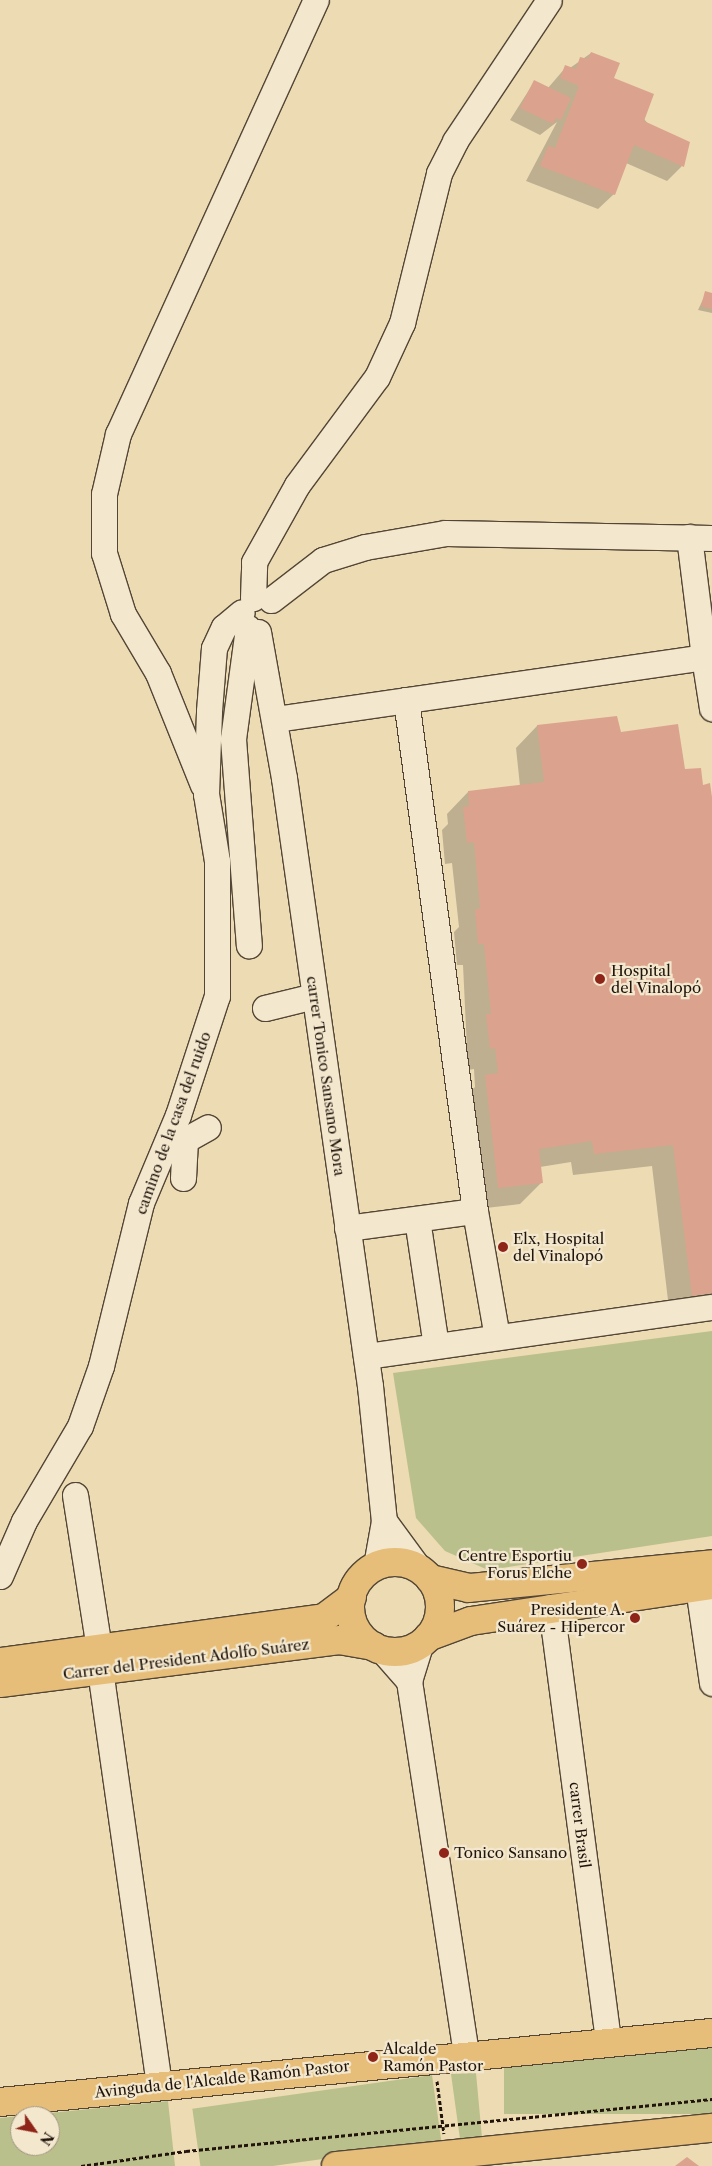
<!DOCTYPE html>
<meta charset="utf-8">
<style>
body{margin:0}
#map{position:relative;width:712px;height:2166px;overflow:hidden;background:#eddbb3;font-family:"Libre Caslon Text",serif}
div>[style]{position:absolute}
.green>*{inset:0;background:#bac08b;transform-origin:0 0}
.shadow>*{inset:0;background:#0003}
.building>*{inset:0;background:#dba38e}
.path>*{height:3px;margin-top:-1.5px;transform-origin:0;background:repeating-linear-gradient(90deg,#20140c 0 4px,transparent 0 6.5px)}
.roads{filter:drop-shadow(1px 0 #534636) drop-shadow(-1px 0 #534636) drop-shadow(0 1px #534636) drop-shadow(0 -1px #534636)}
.minor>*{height:25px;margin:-12.5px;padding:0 12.5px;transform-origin:12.5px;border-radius:12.5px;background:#f3e8ce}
.major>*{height:28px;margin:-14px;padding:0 14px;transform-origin:14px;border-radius:14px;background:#e6be7a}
.major>.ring{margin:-14px;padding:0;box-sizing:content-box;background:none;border:28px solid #e6be7a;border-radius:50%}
.dots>*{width:14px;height:14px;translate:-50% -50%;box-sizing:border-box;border:2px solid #f3e8ce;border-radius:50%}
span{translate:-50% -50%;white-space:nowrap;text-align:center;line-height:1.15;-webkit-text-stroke:4.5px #f3e8ce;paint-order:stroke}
.poi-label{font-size:15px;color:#20140c}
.left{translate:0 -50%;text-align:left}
.right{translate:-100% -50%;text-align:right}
.street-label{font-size:15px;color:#20140c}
.north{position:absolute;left:10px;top:2106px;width:50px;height:50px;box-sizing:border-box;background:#f3e8ce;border:1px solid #9f9380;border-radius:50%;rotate:123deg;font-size:14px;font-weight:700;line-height:20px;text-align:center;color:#20140c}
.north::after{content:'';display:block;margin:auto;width:18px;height:22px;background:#8f2418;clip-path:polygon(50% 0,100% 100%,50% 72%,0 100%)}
</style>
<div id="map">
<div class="green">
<i style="clip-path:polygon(712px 1331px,712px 1536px,488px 1570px,445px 1551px,416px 1518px,393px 1373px)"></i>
<i style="left:712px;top:2047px;width:67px;height:208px;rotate:90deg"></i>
<i style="clip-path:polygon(476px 2073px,482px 2138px,460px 2139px,451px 2074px)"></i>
<i style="left:432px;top:2075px;width:68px;height:242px;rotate:82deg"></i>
<i style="clip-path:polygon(evenodd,168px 2101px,175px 2166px,0 2166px,0 2118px,168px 2101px,20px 2116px,50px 2116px,50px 2146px,20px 2146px,20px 2116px)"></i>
</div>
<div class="shadow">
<i style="clip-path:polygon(591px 53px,682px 166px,667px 181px,626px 163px,614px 194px,598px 209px,526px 181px,557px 122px,540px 135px,510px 120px,534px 82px,548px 88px,566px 67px,570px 68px)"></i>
<i style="clip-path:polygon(706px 293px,712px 295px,712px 313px,698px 310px)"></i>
<i style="clip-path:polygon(537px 726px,620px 733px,684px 771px,702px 786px,712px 805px,712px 1310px,670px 1317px,652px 1166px,573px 1175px,571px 1162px,540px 1167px,542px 1182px,520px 1204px,477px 1209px,464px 1098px,475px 1087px,474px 1069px,468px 1070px,463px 965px,457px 965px,454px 932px,459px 927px,452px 863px,445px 864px,442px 830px,448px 824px,447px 814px,468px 792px,520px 786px,516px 748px)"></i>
</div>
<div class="building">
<i style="clip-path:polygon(591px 52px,620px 63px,614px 78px,654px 94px,644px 121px,690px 142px,684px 167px,634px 145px,615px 195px,540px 166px,548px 146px,555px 148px,579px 86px,560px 78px,565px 65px,576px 69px,580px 57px,588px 59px)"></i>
<i style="clip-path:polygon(534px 80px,571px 98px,561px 120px,556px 118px,553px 124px,520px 108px)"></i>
<i style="clip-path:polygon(705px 291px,712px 293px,712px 309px,701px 306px)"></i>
<i style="clip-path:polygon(617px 716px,621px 732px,678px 724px,685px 769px,701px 768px,703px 785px,710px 783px,712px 797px,712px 1293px,692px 1296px,673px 1145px,594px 1154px,592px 1141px,539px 1149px,543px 1183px,498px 1188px,485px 1075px,498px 1073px,495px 1048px,490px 1049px,486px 1014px,491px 1014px,484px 944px,478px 944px,475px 910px,480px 908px,474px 842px,467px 843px,463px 807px,469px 806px,468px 791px,544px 782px,537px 725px)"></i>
<i style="clip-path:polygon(687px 2157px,699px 2166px,675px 2166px)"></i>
</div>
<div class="path">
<i style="left:437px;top:2081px;width:53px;rotate:82.5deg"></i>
<i style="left:81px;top:2166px;width:106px;rotate:-8.1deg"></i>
<i style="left:186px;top:2151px;width:529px;rotate:-5.65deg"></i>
</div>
<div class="roads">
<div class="minor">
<i style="left:253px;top:598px;width:36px;rotate:-88deg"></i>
<i style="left:254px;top:562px;width:88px;rotate:-60.8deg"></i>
<i style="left:297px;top:485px;width:134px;rotate:-53.5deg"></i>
<i style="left:377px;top:377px;width:60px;rotate:-65.2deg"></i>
<i style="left:402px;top:323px;width:154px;rotate:-76.1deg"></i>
<i style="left:439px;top:173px;width:36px;rotate:-63deg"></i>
<i style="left:455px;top:141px;width:169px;rotate:-56.3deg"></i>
<i style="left:271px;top:600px;width:66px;rotate:-37.6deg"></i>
<i style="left:323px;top:560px;width:44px;rotate:-17.2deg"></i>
<i style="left:365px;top:547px;width:81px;rotate:-9.9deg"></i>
<i style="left:445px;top:533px;width:267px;rotate:1.1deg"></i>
<i style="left:248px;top:628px;width:112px;rotate:97.7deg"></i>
<i style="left:233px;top:739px;width:207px;rotate:85.6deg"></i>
<i style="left:258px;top:632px;width:148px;rotate:79.9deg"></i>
<i style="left:284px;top:778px;width:614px;rotate:81.95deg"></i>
<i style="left:370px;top:1386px;width:136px;rotate:84.1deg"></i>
<i style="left:384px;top:1521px;width:46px;rotate:100.1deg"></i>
<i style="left:704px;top:657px;width:52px;rotate:81.1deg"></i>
<i style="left:406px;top:700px;width:516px;rotate:82.31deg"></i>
<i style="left:475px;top:1211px;width:128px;rotate:80.1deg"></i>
<i style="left:275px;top:719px;width:433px;rotate:-8.2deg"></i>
<i style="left:704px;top:657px;width:121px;rotate:-97.1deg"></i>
<i style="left:203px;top:785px;width:121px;rotate:-111.9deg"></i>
<i style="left:158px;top:673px;width:69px;rotate:-120.7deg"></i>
<i style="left:123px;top:614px;width:64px;rotate:-107.3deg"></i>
<i style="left:104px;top:553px;width:59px;rotate:-90deg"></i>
<i style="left:104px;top:494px;width:62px;rotate:-76.9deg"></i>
<i style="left:118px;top:434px;width:477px;rotate:-65.5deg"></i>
<i style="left:265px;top:1008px;width:50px;rotate:-13.8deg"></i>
<i style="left:183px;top:1178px;width:38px;rotate:-87deg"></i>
<i style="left:185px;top:1140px;width:26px;rotate:-29deg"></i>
<i style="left:417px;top:1219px;width:128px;rotate:81.5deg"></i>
<i style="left:347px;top:1228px;width:129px;rotate:-7.6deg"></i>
<i style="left:366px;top:1356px;width:349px;rotate:-8.1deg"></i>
<i style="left:75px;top:1495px;width:155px;rotate:81.1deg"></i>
<i style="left:384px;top:1521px;width:61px;rotate:53.7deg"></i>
<i style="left:0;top:1576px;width:60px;rotate:-66.4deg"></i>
<i style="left:24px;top:1521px;width:110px;rotate:-59.5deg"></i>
<i style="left:80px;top:1426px;width:64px;rotate:-70.7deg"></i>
<i style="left:101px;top:1366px;width:168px;rotate:-76.2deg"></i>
<i style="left:141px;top:1203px;width:95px;rotate:-67.2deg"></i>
<i style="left:178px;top:1115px;width:125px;rotate:-71.9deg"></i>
<i style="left:217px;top:996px;width:135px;rotate:-90deg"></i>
<i style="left:217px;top:861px;width:68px;rotate:-99.3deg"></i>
<i style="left:206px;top:794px;width:83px;rotate:-87.9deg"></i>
<i style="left:209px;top:711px;width:63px;rotate:-85.5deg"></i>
<i style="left:214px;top:648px;width:23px;rotate:-65deg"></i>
<i style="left:224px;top:627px;width:23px;rotate:-40deg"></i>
<i style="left:698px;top:1587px;width:97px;rotate:81.7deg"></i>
<i style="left:551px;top:1607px;width:439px;rotate:82.5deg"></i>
<i style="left:421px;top:1642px;width:41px;rotate:107.1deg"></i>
<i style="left:409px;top:1681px;width:377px;rotate:81.3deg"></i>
<i style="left:381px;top:1649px;width:43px;rotate:48.8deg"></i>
<i style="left:100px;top:1670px;width:419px;rotate:81.9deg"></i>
</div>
<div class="major">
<i class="ring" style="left:350px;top:1562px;width:62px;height:62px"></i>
<i style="left:430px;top:1579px;width:40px;rotate:13deg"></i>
<i style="left:469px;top:1588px;width:244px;rotate:-5.6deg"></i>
<i style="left:428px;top:1637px;width:46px;rotate:-20.4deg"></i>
<i style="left:471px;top:1621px;width:244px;rotate:-8.5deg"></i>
<i style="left:0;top:1662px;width:327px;rotate:-7.7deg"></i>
<i style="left:324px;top:1618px;width:35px;rotate:-37deg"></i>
<i style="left:0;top:1683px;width:342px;rotate:-7.2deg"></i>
<i style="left:339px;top:1640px;width:35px;rotate:10deg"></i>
<i style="left:0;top:2102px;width:715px;rotate:-5.54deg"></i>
<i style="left:336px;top:2166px;width:378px;rotate:-5.8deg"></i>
</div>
</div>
<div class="dots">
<i style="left:600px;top:979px;background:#8f2418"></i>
<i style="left:503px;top:1247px;background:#8f2418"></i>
<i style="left:582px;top:1564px;background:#8f2418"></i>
<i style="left:635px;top:1618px;background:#8f2418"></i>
<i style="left:444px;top:1853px;background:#8f2418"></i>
<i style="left:373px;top:2057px;background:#8f2418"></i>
</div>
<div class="poi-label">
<span class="left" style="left:611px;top:979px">Hospital<br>del Vinalopó</span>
<span class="left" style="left:513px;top:1247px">Elx, Hospital<br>del Vinalopó</span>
<span class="right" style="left:572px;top:1564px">Centre Esportiu<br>Forus Elche</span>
<span class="right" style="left:625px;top:1618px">Presidente A.<br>Suárez - Hipercor</span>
<span class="left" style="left:454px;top:1853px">Tonico Sansano</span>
<span class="left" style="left:383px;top:2057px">Alcalde<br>Ramón Pastor</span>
</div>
<div class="street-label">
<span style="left:326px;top:1076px;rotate:82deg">carrer Tonico Sansano Mora</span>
<span style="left:173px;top:1123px;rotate:-70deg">camino de la casa del ruido</span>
<span style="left:186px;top:1659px;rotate:-7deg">Carrer del President Adolfo Suárez</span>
<span style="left:580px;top:1825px;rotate:83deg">carrer Brasil</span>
<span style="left:222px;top:2079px;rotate:-6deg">Avinguda de l'Alcalde Ramón Pastor</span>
</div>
<div class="north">N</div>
</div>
